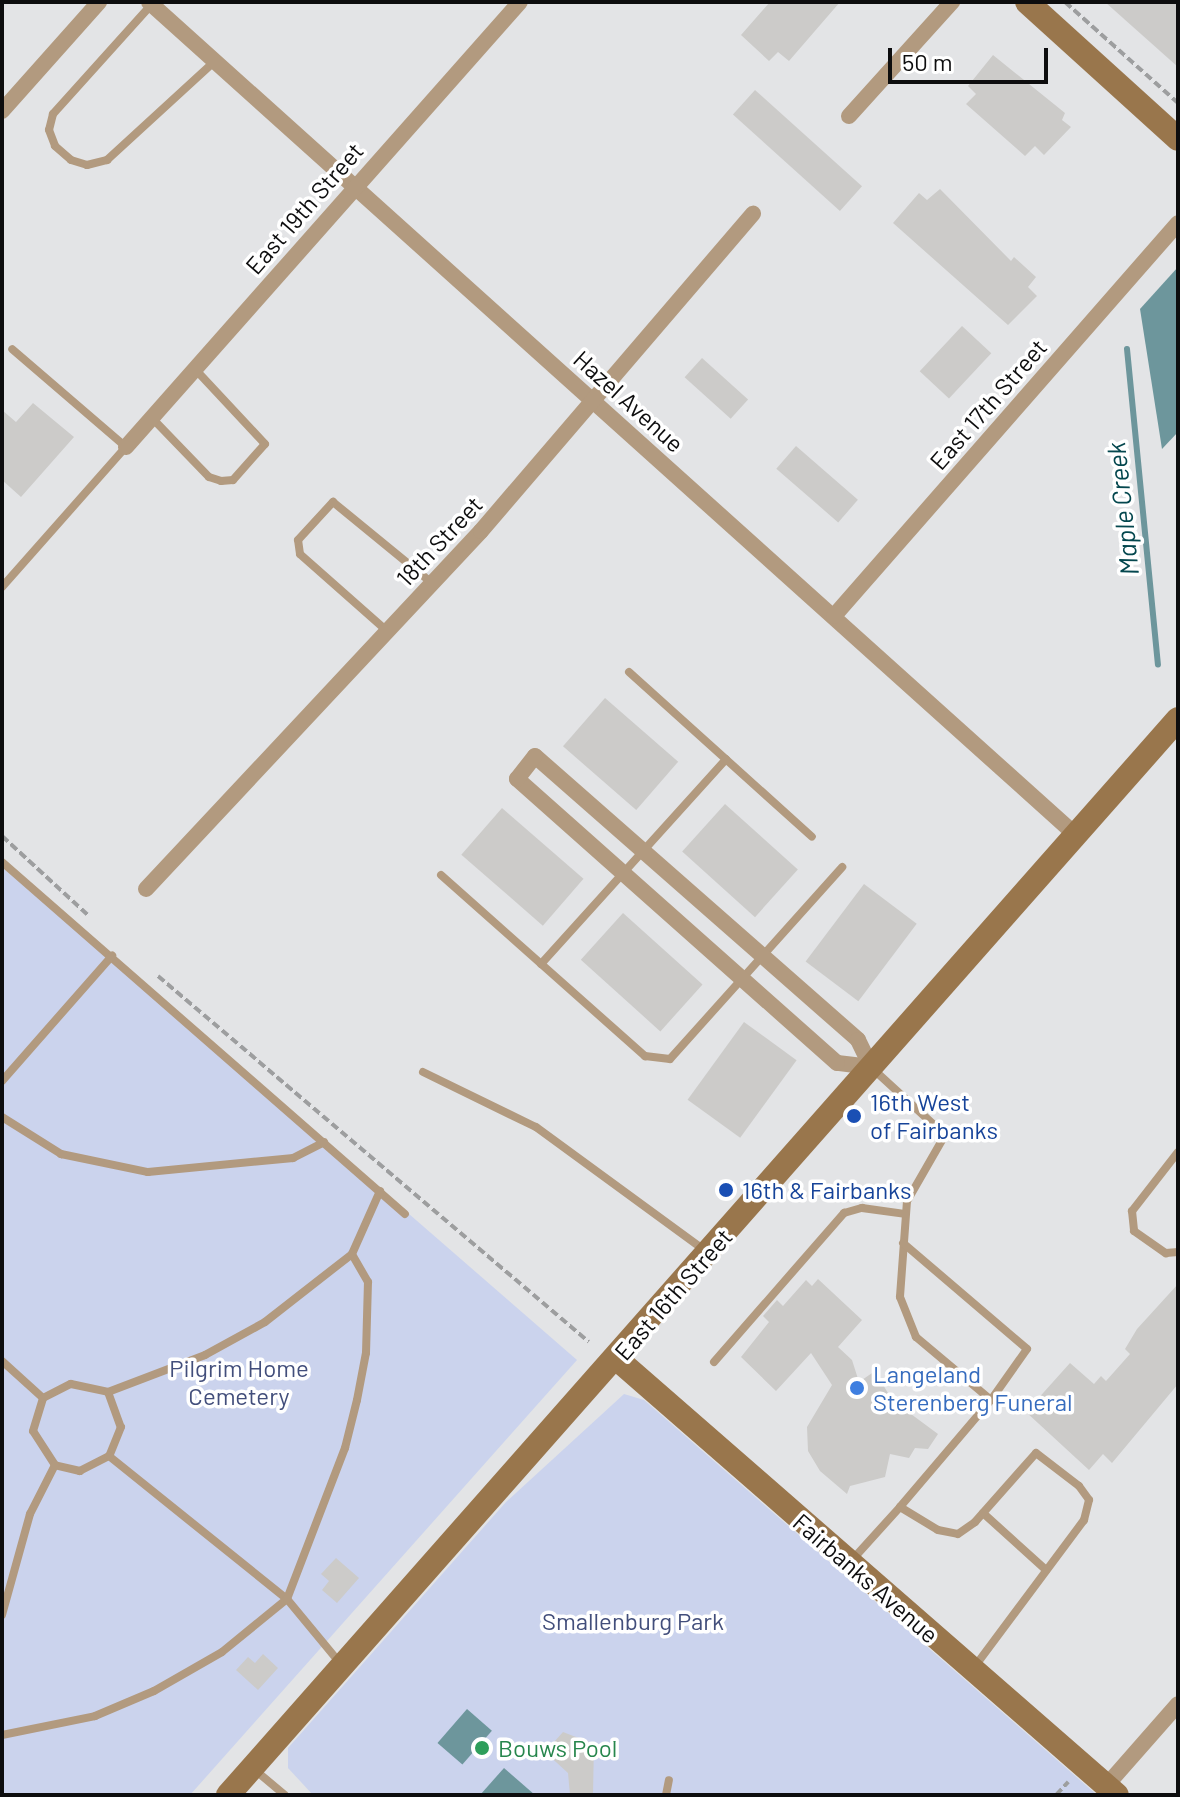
<!DOCTYPE html>
<style>
body{margin:0}
#map{position:relative;width:1180px;height:1797px;overflow:hidden;background:#e3e4e6;font-family:Barlow,sans-serif}
div>[style]{position:absolute}
.green>*{inset:0;background:#cbd3ed}
.water>*{inset:0;background:#6d969c;transform-origin:0 0}
.stream>*{height:6px;margin:-3px;padding:0 3px;transform-origin:3px;border-radius:3px;background:#6d969c}
.building>*{inset:0;background:#cccbc9;transform-origin:0 0}
.path>*{height:4px;margin-top:-2px;transform-origin:0;background:repeating-linear-gradient(90deg,#9d9e9f 0 8px,transparent 0 12px)}
.lane>*{height:8px;margin:-4px;padding:0 4px;transform-origin:4px;border-radius:4px;background:#b29a7f}
.street>*{height:16px;margin:-8px;padding:0 8px;transform-origin:8px;border-radius:8px;background:#b29a7f}
.secondary>*{height:24px;margin:-12px;padding:0 12px;transform-origin:12px;border-radius:12px;background:#99764c}
.dots>*{width:22px;height:22px;translate:-50% -50%;box-sizing:border-box;border:4px solid #fff;border-radius:50%}
span{translate:-50% -50%;white-space:nowrap;text-align:center;line-height:1.15;-webkit-text-stroke:7px #fff;paint-order:stroke}
.street-label{font-size:24px;color:#0d0d0e}
.transit-label{font-size:24px;color:#164399}
.left{translate:0 -50%;text-align:left}
.park-label{font-size:24px;color:#424e7b}
.shop-label{font-size:24px;color:#366cbe}
.leisure-label{font-size:24px;color:#27864d}
.water-label{font-size:26px;color:#04474e;font-style:italic}
.frame{position:absolute;inset:0;border:4px solid #0d0d0e;pointer-events:none}
.scale{position:absolute;left:888px;top:48px;width:160px;height:36px;box-sizing:border-box;border:4px solid #0d0d0e;border-top:0;padding-left:10px;font-size:24px;line-height:28px;white-space:nowrap;color:#0d0d0e;-webkit-text-stroke:6px #fff;paint-order:stroke}
</style>
<div id="map">
<div class="green">
<i style="clip-path:polygon(2px 860px,577px 1360px,190px 1795px,2px 1795px)"></i>
<i style="clip-path:polygon(624px 1394px,644px 1400px,1097px 1795px,313px 1795px,288px 1768px,288px 1748px,506px 1502px)"></i>
</div>
<div class="water">
<i style="clip-path:polygon(1178px 267px,1178px 432px,1162px 449px,1140px 309px)"></i>
<i style="left:467px;top:1709px;width:33px;height:45px;rotate:41deg"></i>
<i style="clip-path:polygon(504px 1768px,535px 1795px,480px 1795px)"></i>
</div>
<div class="stream">
<i style="left:1127px;top:349px;width:317px;rotate:84.4deg"></i>
</div>
<div class="building">
<i style="clip-path:polygon(770px 2px,840px 2px,789px 61px,778px 52px,769px 61px,741px 35px)"></i>
<i style="clip-path:polygon(1105px 2px,1178px 2px,1178px 67px)"></i>
<i style="clip-path:polygon(993px 55px,1065px 113px,1062px 120px,1071px 127px,1044px 155px,1035px 146px,1025px 156px,966px 104px,976px 94px,968px 86px)"></i>
<i style="left:755px;top:90px;width:144px;height:33px;rotate:42deg"></i>
<i style="clip-path:polygon(940px 189px,1011px 261px,1014px 257px,1036px 277px,1028px 287px,1037px 296px,1008px 325px,893px 223px,919px 193px,927px 200px)"></i>
<i style="left:962px;top:326px;width:40px;height:62px;rotate:43deg"></i>
<i style="left:702px;top:358px;width:62px;height:26px;rotate:42deg"></i>
<i style="clip-path:polygon(33px 403px,74px 437px,21px 497px,2px 480px,2px 410px,16px 422px)"></i>
<i style="left:796px;top:446px;width:82px;height:30px;rotate:41deg"></i>
<i style="left:605px;top:698px;width:97px;height:64px;rotate:41deg"></i>
<i style="left:725px;top:804px;width:98px;height:64px;rotate:42deg"></i>
<i style="left:502px;top:808px;width:108px;height:62px;rotate:41deg"></i>
<i style="left:864px;top:884px;width:66px;height:97px;rotate:37deg"></i>
<i style="left:623px;top:913px;width:107px;height:63px;rotate:42deg"></i>
<i style="left:744px;top:1022px;width:65px;height:96px;rotate:36deg"></i>
<i style="clip-path:polygon(818px 1279px,862px 1320px,838px 1347px,852px 1360px,859px 1382px,875px 1371px,892px 1400px,938px 1434px,928px 1449px,915px 1448px,909px 1458px,890px 1454px,885px 1477px,850px 1486px,847px 1494px,820px 1471px,808px 1451px,807px 1427px,832px 1385px,811px 1353px,776px 1391px,741px 1357px,769px 1322px,763px 1316px,777px 1300px,783px 1306px,806px 1280px,812px 1286px)"></i>
<i style="clip-path:polygon(1178px 1284px,1178px 1384px,1112px 1463px,1103px 1454px,1089px 1470px,1026px 1412px,1070px 1363px,1094px 1384px,1101px 1376px,1106px 1381px,1130px 1354px,1125px 1349px,1137px 1329px)"></i>
<i style="clip-path:polygon(336px 1558px,359px 1578px,337px 1603px,322px 1590px,329px 1581px,321px 1574px)"></i>
<i style="clip-path:polygon(263px 1654px,278px 1668px,258px 1690px,236px 1670px,248px 1657px,255px 1663px)"></i>
<i style="clip-path:polygon(563px 1732px,594px 1744px,593px 1795px,570px 1795px,568px 1773px,545px 1752px)"></i>
</div>
<div class="path">
<i style="left:1065px;top:2px;width:152px;rotate:41.8deg"></i>
<i style="left:2px;top:836px;width:117px;rotate:42.6deg"></i>
<i style="left:158px;top:976px;width:565px;rotate:40.34deg"></i>
<i style="left:1056px;top:1795px;width:18px;rotate:-47deg"></i>
</div>
<div class="lane">
<i style="left:152px;top:4px;width:148px;rotate:132deg"></i>
<i style="left:53px;top:114px;width:16px;rotate:104deg"></i>
<i style="left:49px;top:130px;width:17px;rotate:69deg"></i>
<i style="left:55px;top:146px;width:21px;rotate:41deg"></i>
<i style="left:71px;top:160px;width:17px;rotate:17deg"></i>
<i style="left:87px;top:165px;width:21px;rotate:-14deg"></i>
<i style="left:107px;top:160px;width:145px;rotate:-42.5deg"></i>
<i style="left:152px;top:418px;width:82px;rotate:46deg"></i>
<i style="left:209px;top:477px;width:13px;rotate:18deg"></i>
<i style="left:221px;top:481px;width:12px;rotate:-5deg"></i>
<i style="left:233px;top:480px;width:48px;rotate:-48.4deg"></i>
<i style="left:265px;top:444px;width:103px;rotate:-133deg"></i>
<i style="left:2px;top:587px;width:187px;rotate:-48.5deg"></i>
<i style="left:126px;top:447px;width:150px;rotate:-139.3deg"></i>
<i style="left:387px;top:631px;width:116px;rotate:-138.5deg"></i>
<i style="left:300px;top:554px;width:14px;rotate:-98deg"></i>
<i style="left:298px;top:540px;width:52px;rotate:-47.4deg"></i>
<i style="left:333px;top:502px;width:128px;rotate:39.3deg"></i>
<i style="left:629px;top:672px;width:246px;rotate:42deg"></i>
<i style="left:2px;top:862px;width:535px;rotate:41.14deg"></i>
<i style="left:441px;top:875px;width:273px;rotate:41.6deg"></i>
<i style="left:645px;top:1056px;width:25px;rotate:7deg"></i>
<i style="left:670px;top:1059px;width:258px;rotate:-48.1deg"></i>
<i style="left:541px;top:964px;width:276px;rotate:-47.9deg"></i>
<i style="left:873px;top:1069px;width:98px;rotate:42.5deg"></i>
<i style="left:945px;top:1135px;width:76px;rotate:119.9deg"></i>
<i style="left:907px;top:1201px;width:96px;rotate:94.2deg"></i>
<i style="left:900px;top:1297px;width:43px;rotate:68.2deg"></i>
<i style="left:916px;top:1337px;width:98px;rotate:40deg"></i>
<i style="left:991px;top:1400px;width:140px;rotate:130.4deg"></i>
<i style="left:423px;top:1072px;width:126px;rotate:26deg"></i>
<i style="left:536px;top:1127px;width:208px;rotate:36.2deg"></i>
<i style="left:2px;top:1081px;width:167px;rotate:-48.7deg"></i>
<i style="left:2px;top:1117px;width:70px;rotate:32.1deg"></i>
<i style="left:61px;top:1154px;width:89px;rotate:11.7deg"></i>
<i style="left:148px;top:1172px;width:146px;rotate:-5.5deg"></i>
<i style="left:293px;top:1158px;width:35px;rotate:-27deg"></i>
<i style="left:1178px;top:1152px;width:75px;rotate:127.9deg"></i>
<i style="left:1132px;top:1211px;width:20px;rotate:84deg"></i>
<i style="left:1134px;top:1231px;width:39px;rotate:35deg"></i>
<i style="left:1166px;top:1253px;width:12px;rotate:-5deg"></i>
<i style="left:903px;top:1243px;width:163px;rotate:40.5deg"></i>
<i style="left:1027px;top:1349px;width:62px;rotate:125.2deg"></i>
<i style="left:2px;top:1361px;width:55px;rotate:42.1deg"></i>
<i style="left:714px;top:1362px;width:198px;rotate:-48.9deg"></i>
<i style="left:844px;top:1213px;width:19px;rotate:-16deg"></i>
<i style="left:862px;top:1208px;width:43px;rotate:7.9deg"></i>
<i style="left:108px;top:1392px;width:37px;rotate:70deg"></i>
<i style="left:121px;top:1427px;width:31px;rotate:112deg"></i>
<i style="left:109px;top:1456px;width:33px;rotate:153deg"></i>
<i style="left:80px;top:1471px;width:26px;rotate:-167deg"></i>
<i style="left:55px;top:1465px;width:40px;rotate:-122.9deg"></i>
<i style="left:33px;top:1431px;width:34px;rotate:-73deg"></i>
<i style="left:43px;top:1398px;width:31px;rotate:-27deg"></i>
<i style="left:71px;top:1384px;width:38px;rotate:12deg"></i>
<i style="left:108px;top:1392px;width:104px;rotate:-20.9deg"></i>
<i style="left:205px;top:1355px;width:68px;rotate:-28.8deg"></i>
<i style="left:265px;top:1322px;width:110px;rotate:-38deg"></i>
<i style="left:109px;top:1456px;width:228px;rotate:38.8deg"></i>
<i style="left:287px;top:1599px;width:83px;rotate:50.4deg"></i>
<i style="left:983px;top:1513px;width:85px;rotate:42.1deg"></i>
<i style="left:853px;top:1559px;width:70px;rotate:-47.9deg"></i>
<i style="left:900px;top:1507px;width:44px;rotate:31.2deg"></i>
<i style="left:938px;top:1530px;width:20px;rotate:11deg"></i>
<i style="left:958px;top:1534px;width:21px;rotate:-35deg"></i>
<i style="left:975px;top:1522px;width:92px;rotate:-48.5deg"></i>
<i style="left:1036px;top:1453px;width:54px;rotate:37.5deg"></i>
<i style="left:1079px;top:1486px;width:17px;rotate:54deg"></i>
<i style="left:1089px;top:1500px;width:21px;rotate:104deg"></i>
<i style="left:1084px;top:1520px;width:182px;rotate:126.7deg"></i>
<i style="left:2px;top:1615px;width:105px;rotate:-74.5deg"></i>
<i style="left:30px;top:1514px;width:55px;rotate:-63deg"></i>
<i style="left:2px;top:1735px;width:95px;rotate:-11.5deg"></i>
<i style="left:95px;top:1716px;width:64px;rotate:-23deg"></i>
<i style="left:154px;top:1691px;width:78px;rotate:-29.8deg"></i>
<i style="left:222px;top:1652px;width:84px;rotate:-39.2deg"></i>
<i style="left:287px;top:1599px;width:162px;rotate:-69deg"></i>
<i style="left:345px;top:1448px;width:49px;rotate:-76deg"></i>
<i style="left:357px;top:1400px;width:48px;rotate:-79.2deg"></i>
<i style="left:366px;top:1353px;width:71px;rotate:-88.4deg"></i>
<i style="left:368px;top:1282px;width:32px;rotate:-120deg"></i>
<i style="left:352px;top:1254px;width:69px;rotate:-66deg"></i>
<i style="left:255px;top:1770px;width:39px;rotate:40deg"></i>
<i style="left:666px;top:1795px;width:15px;rotate:-79deg"></i>
</div>
<div class="street">
<i style="left:149px;top:2px;width:1248px;rotate:41.95deg"></i>
<i style="left:2px;top:111px;width:146px;rotate:-48.3deg"></i>
<i style="left:849px;top:116px;width:154px;rotate:-47.9deg"></i>
<i style="left:126px;top:447px;width:594px;rotate:-48.48deg"></i>
<i style="left:834px;top:616px;width:522px;rotate:-48.8deg"></i>
<i style="left:535px;top:756px;width:430px;rotate:41.3deg"></i>
<i style="left:858px;top:1040px;width:30px;rotate:64deg"></i>
<i style="left:871px;top:1067px;width:34px;rotate:-173deg"></i>
<i style="left:837px;top:1063px;width:428px;rotate:-138.4deg"></i>
<i style="left:517px;top:779px;width:29px;rotate:-52deg"></i>
<i style="left:146px;top:889px;width:490px;rotate:-46.9deg"></i>
<i style="left:481px;top:531px;width:418px;rotate:-49.4deg"></i>
<i style="left:1106px;top:1786px;width:109px;rotate:-48.7deg"></i>
</div>
<div class="secondary">
<i style="left:1027px;top:2px;width:204px;rotate:42.2deg"></i>
<i style="left:617px;top:1359px;width:663px;rotate:41.09deg"></i>
<i style="left:228px;top:1795px;width:1435px;rotate:-48.56deg"></i>
</div>
<div class="dots">
<i style="left:854px;top:1116px;background:#1a4fb4"></i>
<i style="left:726px;top:1190px;background:#1a4fb4"></i>
<i style="left:857px;top:1388px;background:#3f7fe0"></i>
<i style="left:482px;top:1748px;background:#2e9e5b"></i>
</div>
<div class="street-label">
<span style="left:304px;top:208px;rotate:-49deg">East 19th Street</span>
<span style="left:629px;top:401px;rotate:42deg">Hazel Avenue</span>
<span style="left:988px;top:404px;rotate:-49deg">East 17th Street</span>
<span style="left:439px;top:541px;rotate:-47deg">18th Street</span>
<span style="left:673px;top:1294px;rotate:-49deg">East 16th Street</span>
<span style="left:866px;top:1578px;rotate:41deg">Fairbanks Avenue</span>
</div>
<div class="transit-label">
<span class="left" style="left:870px;top:1116px">16th West<br>of Fairbanks</span>
<span class="left" style="left:742px;top:1190px">16th &amp; Fairbanks</span>
</div>
<div class="park-label">
<span style="left:239px;top:1382px">Pilgrim Home<br>Cemetery</span>
<span style="left:633px;top:1621px">Smallenburg Park</span>
</div>
<div class="shop-label">
<span class="left" style="left:873px;top:1388px">Langeland<br>Sterenberg Funeral</span>
</div>
<div class="leisure-label">
<span class="left" style="left:498px;top:1748px">Bouws Pool</span>
</div>
<div class="water-label">
<span style="left:1122px;top:509px;rotate:-96deg">Maple Creek</span>
</div>
<div class="frame"></div>
<div class="scale">50 m</div>
</div>
